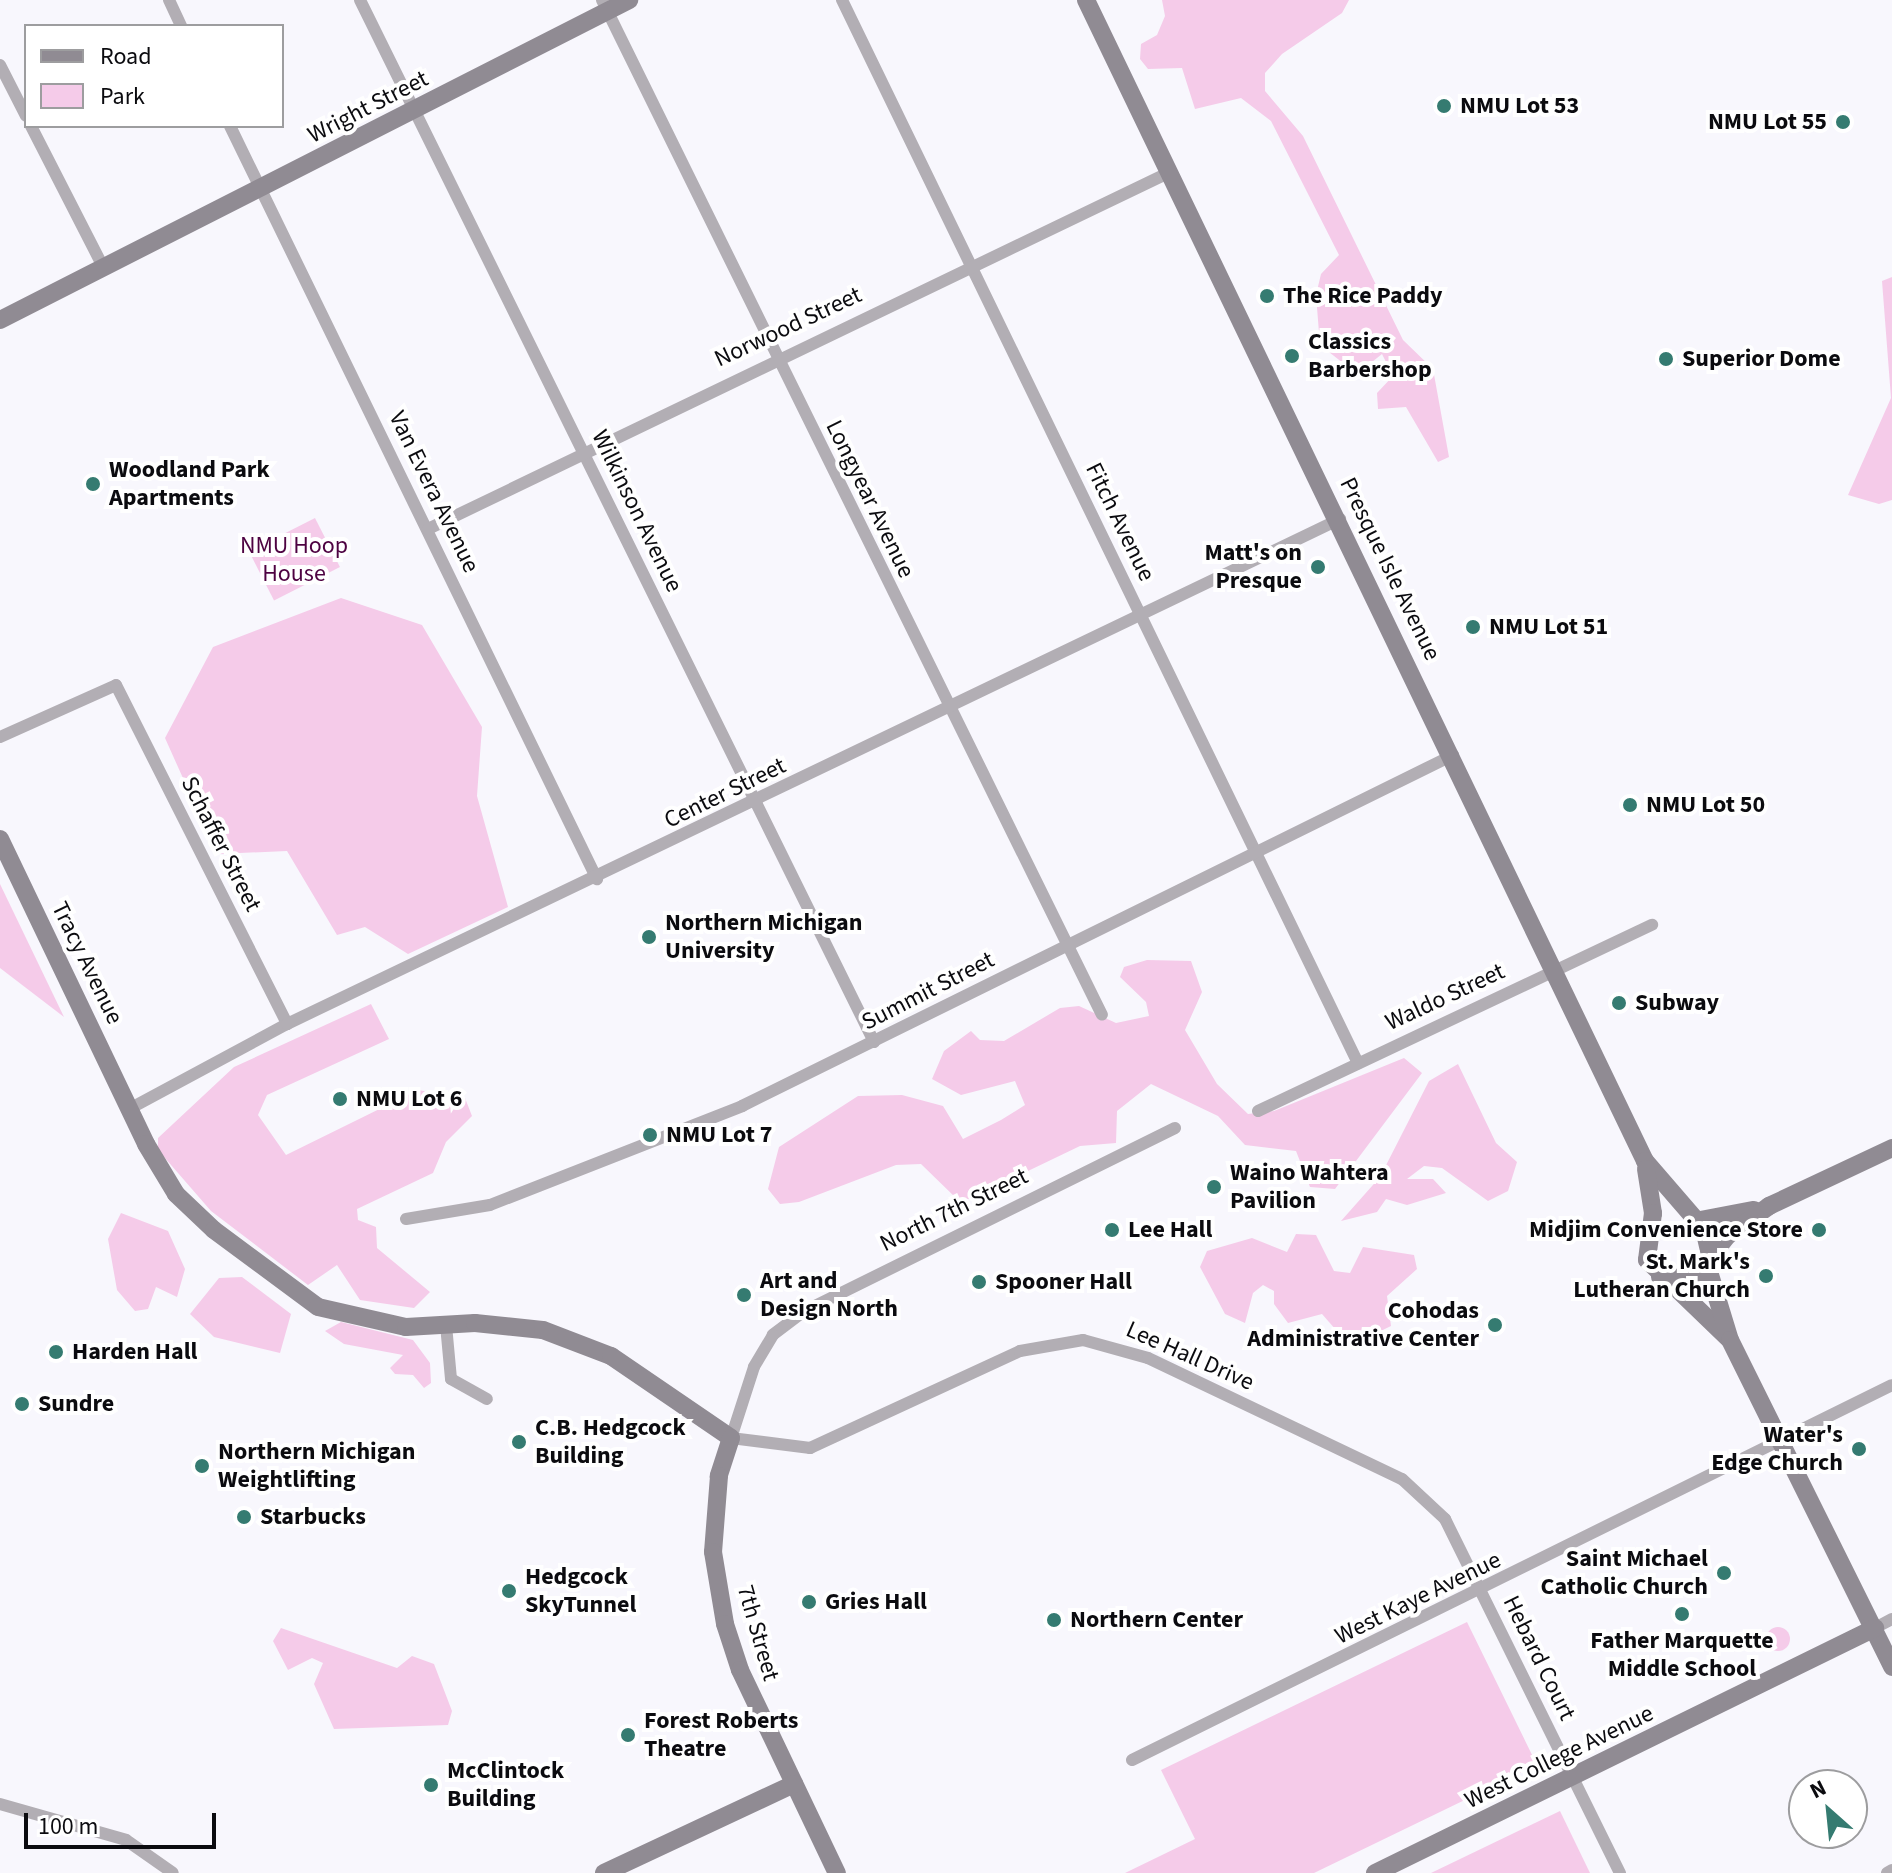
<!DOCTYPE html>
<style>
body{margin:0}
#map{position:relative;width:1892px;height:1873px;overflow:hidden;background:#f8f7fd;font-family:"Source Sans 3",sans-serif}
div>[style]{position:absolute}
.green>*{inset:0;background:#f5cbe9;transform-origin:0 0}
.round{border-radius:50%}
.street>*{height:12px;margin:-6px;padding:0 6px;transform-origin:6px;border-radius:6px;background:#b2aeb4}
.secondary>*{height:18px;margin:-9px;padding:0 9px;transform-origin:9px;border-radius:9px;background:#908b93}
.dots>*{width:22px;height:22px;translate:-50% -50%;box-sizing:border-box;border:4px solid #fff;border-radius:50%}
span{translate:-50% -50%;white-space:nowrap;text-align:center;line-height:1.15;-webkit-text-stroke:8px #fff;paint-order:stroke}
.poi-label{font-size:24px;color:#0b0b0f;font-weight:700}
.left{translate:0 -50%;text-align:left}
.right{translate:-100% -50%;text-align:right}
.street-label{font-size:24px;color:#0b0b0f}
.park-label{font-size:24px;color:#4e0342}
.legend{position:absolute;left:24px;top:24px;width:260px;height:104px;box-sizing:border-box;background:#fff;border:2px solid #9d9d9f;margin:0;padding:10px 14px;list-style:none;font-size:24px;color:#0b0b0f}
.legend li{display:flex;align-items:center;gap:16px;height:40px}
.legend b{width:40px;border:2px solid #9d9d9f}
.north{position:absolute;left:1788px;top:1769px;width:80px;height:80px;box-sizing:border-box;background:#fff;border:2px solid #9d9d9f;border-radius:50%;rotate:333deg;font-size:22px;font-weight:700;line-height:32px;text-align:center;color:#0b0b0f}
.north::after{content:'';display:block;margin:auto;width:28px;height:36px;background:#357b71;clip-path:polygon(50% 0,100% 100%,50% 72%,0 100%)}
.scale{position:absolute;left:24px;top:1813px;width:192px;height:36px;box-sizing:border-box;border:4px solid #0b0b0f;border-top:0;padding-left:10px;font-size:24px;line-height:28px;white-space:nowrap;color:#0b0b0f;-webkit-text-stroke:6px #fff;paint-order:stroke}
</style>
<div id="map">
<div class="green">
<i style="clip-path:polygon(1162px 0,1349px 0,1342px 13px,1282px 54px,1265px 73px,1265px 91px,1303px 136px,1403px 340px,1433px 369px,1449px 457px,1438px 462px,1406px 407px,1378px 409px,1377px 393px,1393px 376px,1382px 354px,1357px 374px,1320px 345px,1316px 295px,1321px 274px,1339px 255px,1271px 121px,1241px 98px,1195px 109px,1182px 68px,1148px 69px,1140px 59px,1141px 44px,1157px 35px,1165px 16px)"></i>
<i style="clip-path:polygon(1892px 277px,1892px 500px,1879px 504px,1848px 495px,1891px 398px,1882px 281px)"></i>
<i style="left:315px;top:518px;width:55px;height:74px;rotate:63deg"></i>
<i style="clip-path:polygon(341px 598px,422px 625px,482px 727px,477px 796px,508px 907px,408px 954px,365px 927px,337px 935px,287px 851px,217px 854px,165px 738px,213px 647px)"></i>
<i style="clip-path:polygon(0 884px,64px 1017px,0 968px)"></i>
<i style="clip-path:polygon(1147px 960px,1191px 961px,1202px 992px,1185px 1030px,1217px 1084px,1248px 1114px,1274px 1111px,1404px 1058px,1422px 1073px,1335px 1189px,1310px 1187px,1296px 1151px,1245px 1145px,1218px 1116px,1151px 1084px,1117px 1111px,1116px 1143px,1080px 1146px,970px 1199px,957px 1199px,921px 1164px,896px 1165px,799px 1202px,780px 1204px,768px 1189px,779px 1147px,858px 1096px,902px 1095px,943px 1106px,963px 1139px,1001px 1120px,1025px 1105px,1015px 1081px,961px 1095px,932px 1079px,944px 1051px,971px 1031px,980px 1040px,1004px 1041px,1060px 1008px,1079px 1006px,1116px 1023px,1149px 1016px,1146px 1002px,1120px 977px,1124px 967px)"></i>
<i style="clip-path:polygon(371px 1004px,389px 1039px,267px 1095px,258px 1115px,286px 1155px,418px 1090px,465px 1098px,472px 1116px,446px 1142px,433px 1173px,357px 1209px,358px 1220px,376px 1227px,377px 1248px,430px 1292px,414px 1308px,360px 1300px,337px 1265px,308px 1285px,211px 1211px,158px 1150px,158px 1138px,234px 1067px)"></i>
<i style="clip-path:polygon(1458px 1064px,1496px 1143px,1517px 1162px,1508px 1191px,1488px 1201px,1442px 1168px,1424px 1166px,1407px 1179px,1433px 1179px,1446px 1193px,1407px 1205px,1386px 1199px,1377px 1212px,1341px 1221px,1380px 1177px,1429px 1081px)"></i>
<i style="clip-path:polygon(121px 1213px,168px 1231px,185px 1269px,177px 1297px,156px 1287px,148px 1309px,135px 1311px,117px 1290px,108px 1239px)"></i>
<i style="clip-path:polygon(1296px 1234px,1316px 1235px,1334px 1271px,1350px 1273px,1363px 1247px,1414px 1255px,1417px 1269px,1387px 1296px,1391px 1326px,1350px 1346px,1322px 1314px,1288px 1323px,1274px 1304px,1274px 1291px,1263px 1285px,1253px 1293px,1245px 1323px,1225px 1314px,1200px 1267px,1207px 1251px,1252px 1238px,1287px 1252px)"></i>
<i style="clip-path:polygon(242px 1277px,291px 1314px,280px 1353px,214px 1337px,190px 1314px,219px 1278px)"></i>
<i style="clip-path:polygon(341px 1322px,413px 1340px,430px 1363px,431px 1383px,424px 1388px,413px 1375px,395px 1374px,390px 1368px,403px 1355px,344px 1344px,325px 1331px)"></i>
<i style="clip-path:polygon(1467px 1622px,1537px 1765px,1314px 1873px,1125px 1873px,1195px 1839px,1161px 1770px)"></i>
<i class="round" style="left:1766px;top:1627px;width:24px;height:24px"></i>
<i style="clip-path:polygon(281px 1628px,397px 1668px,412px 1656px,434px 1664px,452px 1711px,448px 1725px,334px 1729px,314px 1684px,323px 1663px,312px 1658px,288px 1670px,273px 1641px)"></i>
<i style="clip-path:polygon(1560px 1811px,1590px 1873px,1431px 1873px)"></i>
</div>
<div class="street">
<i style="left:169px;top:0;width:29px;rotate:65deg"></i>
<i style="left:360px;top:0;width:1162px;rotate:63.74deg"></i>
<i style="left:602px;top:0;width:1131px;rotate:63.77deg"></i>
<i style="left:842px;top:0;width:1182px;rotate:64.11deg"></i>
<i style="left:0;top:65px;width:57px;rotate:63deg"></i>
<i style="left:31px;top:126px;width:158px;rotate:62.9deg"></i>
<i style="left:230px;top:126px;width:838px;rotate:64.02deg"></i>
<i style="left:428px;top:529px;width:823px;rotate:-25.69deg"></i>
<i style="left:0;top:737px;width:127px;rotate:-24.1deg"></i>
<i style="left:116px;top:685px;width:380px;rotate:63.2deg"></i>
<i style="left:131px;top:1108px;width:177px;rotate:-28.3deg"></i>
<i style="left:287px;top:1024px;width:1168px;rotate:-25.62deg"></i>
<i style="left:1258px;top:1111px;width:436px;rotate:-25.3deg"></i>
<i style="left:1175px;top:1128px;width:415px;rotate:153.7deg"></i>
<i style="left:803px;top:1312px;width:38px;rotate:143deg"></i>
<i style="left:773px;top:1335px;width:37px;rotate:121deg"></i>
<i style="left:754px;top:1367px;width:75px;rotate:107.9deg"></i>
<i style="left:731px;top:1438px;width:80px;rotate:7.2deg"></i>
<i style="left:810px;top:1448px;width:231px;rotate:-24.8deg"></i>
<i style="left:1020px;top:1351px;width:64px;rotate:-9.9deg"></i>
<i style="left:1083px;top:1340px;width:67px;rotate:15.5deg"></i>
<i style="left:1148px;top:1358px;width:281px;rotate:25.5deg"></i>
<i style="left:1402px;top:1479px;width:59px;rotate:42.9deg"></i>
<i style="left:1445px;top:1519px;width:395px;rotate:63.7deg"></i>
<i style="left:406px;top:1219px;width:85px;rotate:-9.5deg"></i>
<i style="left:490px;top:1205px;width:271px;rotate:-21.4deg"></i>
<i style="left:742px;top:1106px;width:793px;rotate:-26.27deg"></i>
<i style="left:446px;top:1325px;width:54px;rotate:84.7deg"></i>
<i style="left:451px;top:1379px;width:41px;rotate:29.1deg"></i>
<i style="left:1875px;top:1628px;width:19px;rotate:-28deg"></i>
<i style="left:1132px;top:1760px;width:847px;rotate:-26.26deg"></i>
<i style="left:0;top:1804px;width:131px;rotate:15.9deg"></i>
<i style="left:126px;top:1840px;width:57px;rotate:35.1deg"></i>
<i style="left:1887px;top:1873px;width:6px;rotate:-31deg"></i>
</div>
<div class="secondary">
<i style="left:1086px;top:0;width:1289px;rotate:64.29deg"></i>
<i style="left:1645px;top:1161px;width:90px;rotate:49.1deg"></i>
<i style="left:1704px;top:1229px;width:28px;rotate:77deg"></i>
<i style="left:0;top:320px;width:706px;rotate:-26.96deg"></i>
<i style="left:0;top:839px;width:338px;rotate:64.4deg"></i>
<i style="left:146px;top:1144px;width:58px;rotate:59deg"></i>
<i style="left:176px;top:1194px;width:52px;rotate:43.5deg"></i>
<i style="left:214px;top:1230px;width:129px;rotate:36.5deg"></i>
<i style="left:318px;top:1307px;width:90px;rotate:12.8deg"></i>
<i style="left:406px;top:1327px;width:69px;rotate:-3.3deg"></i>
<i style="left:475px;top:1323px;width:68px;rotate:5.9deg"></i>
<i style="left:543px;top:1330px;width:73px;rotate:20.9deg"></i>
<i style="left:611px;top:1356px;width:145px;rotate:34.3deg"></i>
<i style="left:731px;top:1438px;width:40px;rotate:108deg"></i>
<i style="left:719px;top:1476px;width:76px;rotate:94.5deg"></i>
<i style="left:713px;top:1552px;width:73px;rotate:80.5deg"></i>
<i style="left:725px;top:1624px;width:48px;rotate:71.9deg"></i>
<i style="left:740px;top:1670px;width:225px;rotate:64.5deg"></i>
<i style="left:1646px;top:1169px;width:45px;rotate:81deg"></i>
<i style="left:1653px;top:1213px;width:47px;rotate:97.3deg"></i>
<i style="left:1647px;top:1260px;width:112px;rotate:43.9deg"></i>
<i style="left:1695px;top:1221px;width:60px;rotate:-10.6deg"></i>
<i style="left:1707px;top:1265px;width:78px;rotate:73deg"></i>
<i style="left:1730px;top:1340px;width:365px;rotate:63.6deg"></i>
<i style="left:1660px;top:1277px;width:34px;rotate:2deg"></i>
<i style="left:1694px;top:1278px;width:53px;rotate:-51.8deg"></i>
<i style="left:1727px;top:1236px;width:52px;rotate:-35.5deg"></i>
<i style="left:1769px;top:1206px;width:136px;rotate:-25.2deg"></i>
<i style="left:604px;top:1873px;width:210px;rotate:-25.1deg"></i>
<i style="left:1375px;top:1873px;width:557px;rotate:-26.1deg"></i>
</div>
<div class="dots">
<i style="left:1444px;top:106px;background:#357b71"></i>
<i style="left:1843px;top:122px;background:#357b71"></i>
<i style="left:1267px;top:296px;background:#357b71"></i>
<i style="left:1292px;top:356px;background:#357b71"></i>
<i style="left:1666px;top:359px;background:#357b71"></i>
<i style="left:93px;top:484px;background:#357b71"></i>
<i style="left:1318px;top:567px;background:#357b71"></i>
<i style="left:1473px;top:627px;background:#357b71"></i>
<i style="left:1630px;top:805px;background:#357b71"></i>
<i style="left:649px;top:937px;background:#357b71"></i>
<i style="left:1619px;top:1003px;background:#357b71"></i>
<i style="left:340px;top:1099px;background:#357b71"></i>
<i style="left:650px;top:1135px;background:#357b71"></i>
<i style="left:1214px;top:1187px;background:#357b71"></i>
<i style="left:1112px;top:1230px;background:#357b71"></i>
<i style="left:1819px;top:1230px;background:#357b71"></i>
<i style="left:1766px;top:1276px;background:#357b71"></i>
<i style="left:979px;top:1282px;background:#357b71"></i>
<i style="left:744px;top:1295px;background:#357b71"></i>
<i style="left:1495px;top:1325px;background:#357b71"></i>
<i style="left:56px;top:1352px;background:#357b71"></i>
<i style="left:22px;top:1404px;background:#357b71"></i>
<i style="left:519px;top:1442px;background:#357b71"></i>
<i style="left:1859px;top:1449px;background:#357b71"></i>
<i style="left:202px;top:1466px;background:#357b71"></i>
<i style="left:244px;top:1517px;background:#357b71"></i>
<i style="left:1724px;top:1573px;background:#357b71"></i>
<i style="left:509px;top:1591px;background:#357b71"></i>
<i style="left:809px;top:1602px;background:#357b71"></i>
<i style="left:1682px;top:1614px;background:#357b71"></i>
<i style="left:1054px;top:1620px;background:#357b71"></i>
<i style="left:628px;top:1735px;background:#357b71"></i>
<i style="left:431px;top:1785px;background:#357b71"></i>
</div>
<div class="poi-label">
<span class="left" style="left:1460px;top:106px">NMU Lot 53</span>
<span class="right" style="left:1827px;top:122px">NMU Lot 55</span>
<span class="left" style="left:1283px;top:296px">The Rice Paddy</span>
<span class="left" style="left:1308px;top:356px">Classics<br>Barbershop</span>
<span class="left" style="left:1682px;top:359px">Superior Dome</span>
<span class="left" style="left:109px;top:484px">Woodland Park<br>Apartments</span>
<span class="right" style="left:1302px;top:567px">Matt's on<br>Presque</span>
<span class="left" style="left:1489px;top:627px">NMU Lot 51</span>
<span class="left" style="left:1646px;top:805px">NMU Lot 50</span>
<span class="left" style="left:665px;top:937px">Northern Michigan<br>University</span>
<span class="left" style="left:1635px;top:1003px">Subway</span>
<span class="left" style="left:356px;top:1099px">NMU Lot 6</span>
<span class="left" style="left:666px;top:1135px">NMU Lot 7</span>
<span class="left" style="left:1230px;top:1187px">Waino Wahtera<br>Pavilion</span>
<span class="left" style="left:1128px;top:1230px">Lee Hall</span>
<span class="right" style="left:1803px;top:1230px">Midjim Convenience Store</span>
<span class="right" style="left:1750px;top:1276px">St. Mark's<br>Lutheran Church</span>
<span class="left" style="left:760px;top:1295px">Art and<br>Design North</span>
<span class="left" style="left:995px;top:1282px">Spooner Hall</span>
<span class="right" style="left:1479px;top:1325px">Cohodas<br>Administrative Center</span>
<span class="left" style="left:72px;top:1352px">Harden Hall</span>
<span class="left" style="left:38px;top:1404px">Sundre</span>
<span class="left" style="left:535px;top:1442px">C.B. Hedgcock<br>Building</span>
<span class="right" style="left:1843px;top:1449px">Water's<br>Edge Church</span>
<span class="left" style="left:218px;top:1466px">Northern Michigan<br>Weightlifting</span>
<span class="left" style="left:260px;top:1517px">Starbucks</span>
<span class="right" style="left:1708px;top:1573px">Saint Michael<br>Catholic Church</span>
<span class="left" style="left:525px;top:1591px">Hedgcock<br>SkyTunnel</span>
<span class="left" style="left:825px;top:1602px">Gries Hall</span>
<span class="left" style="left:1070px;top:1620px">Northern Center</span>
<span style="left:1682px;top:1655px">Father Marquette<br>Middle School</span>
<span class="left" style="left:644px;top:1735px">Forest Roberts<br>Theatre</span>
<span class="left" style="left:447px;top:1785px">McClintock<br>Building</span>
</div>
<div class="street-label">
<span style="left:368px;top:107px;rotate:-27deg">Wright Street</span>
<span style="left:788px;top:327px;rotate:-25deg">Norwood Street</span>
<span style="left:434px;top:492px;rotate:64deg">Van Evera Avenue</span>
<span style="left:870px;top:499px;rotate:64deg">Longyear Avenue</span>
<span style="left:637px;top:511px;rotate:64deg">Wilkinson Avenue</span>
<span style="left:1120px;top:522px;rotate:64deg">Fitch Avenue</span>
<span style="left:1390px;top:569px;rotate:64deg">Presque Isle Avenue</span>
<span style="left:725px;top:793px;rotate:-26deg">Center Street</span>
<span style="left:221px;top:844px;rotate:63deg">Schaffer Street</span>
<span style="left:87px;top:963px;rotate:64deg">Tracy Avenue</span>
<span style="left:928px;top:991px;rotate:-27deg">Summit Street</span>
<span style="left:1445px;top:997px;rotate:-25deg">Waldo Street</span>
<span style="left:954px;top:1210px;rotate:-26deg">North 7th Street</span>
<span style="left:1190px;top:1356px;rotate:24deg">Lee Hall Drive</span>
<span style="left:1418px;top:1598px;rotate:-26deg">West Kaye Avenue</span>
<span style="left:758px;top:1633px;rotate:74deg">7th Street</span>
<span style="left:1539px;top:1658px;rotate:64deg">Hebard Court</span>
<span style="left:1559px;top:1757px;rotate:-26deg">West College Avenue</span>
</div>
<div class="park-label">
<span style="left:294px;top:560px">NMU Hoop<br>House</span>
</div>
<ul class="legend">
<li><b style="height:10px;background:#908b93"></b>Road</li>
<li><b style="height:22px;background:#f5cbe9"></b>Park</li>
</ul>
<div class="north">N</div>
<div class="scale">100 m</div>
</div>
